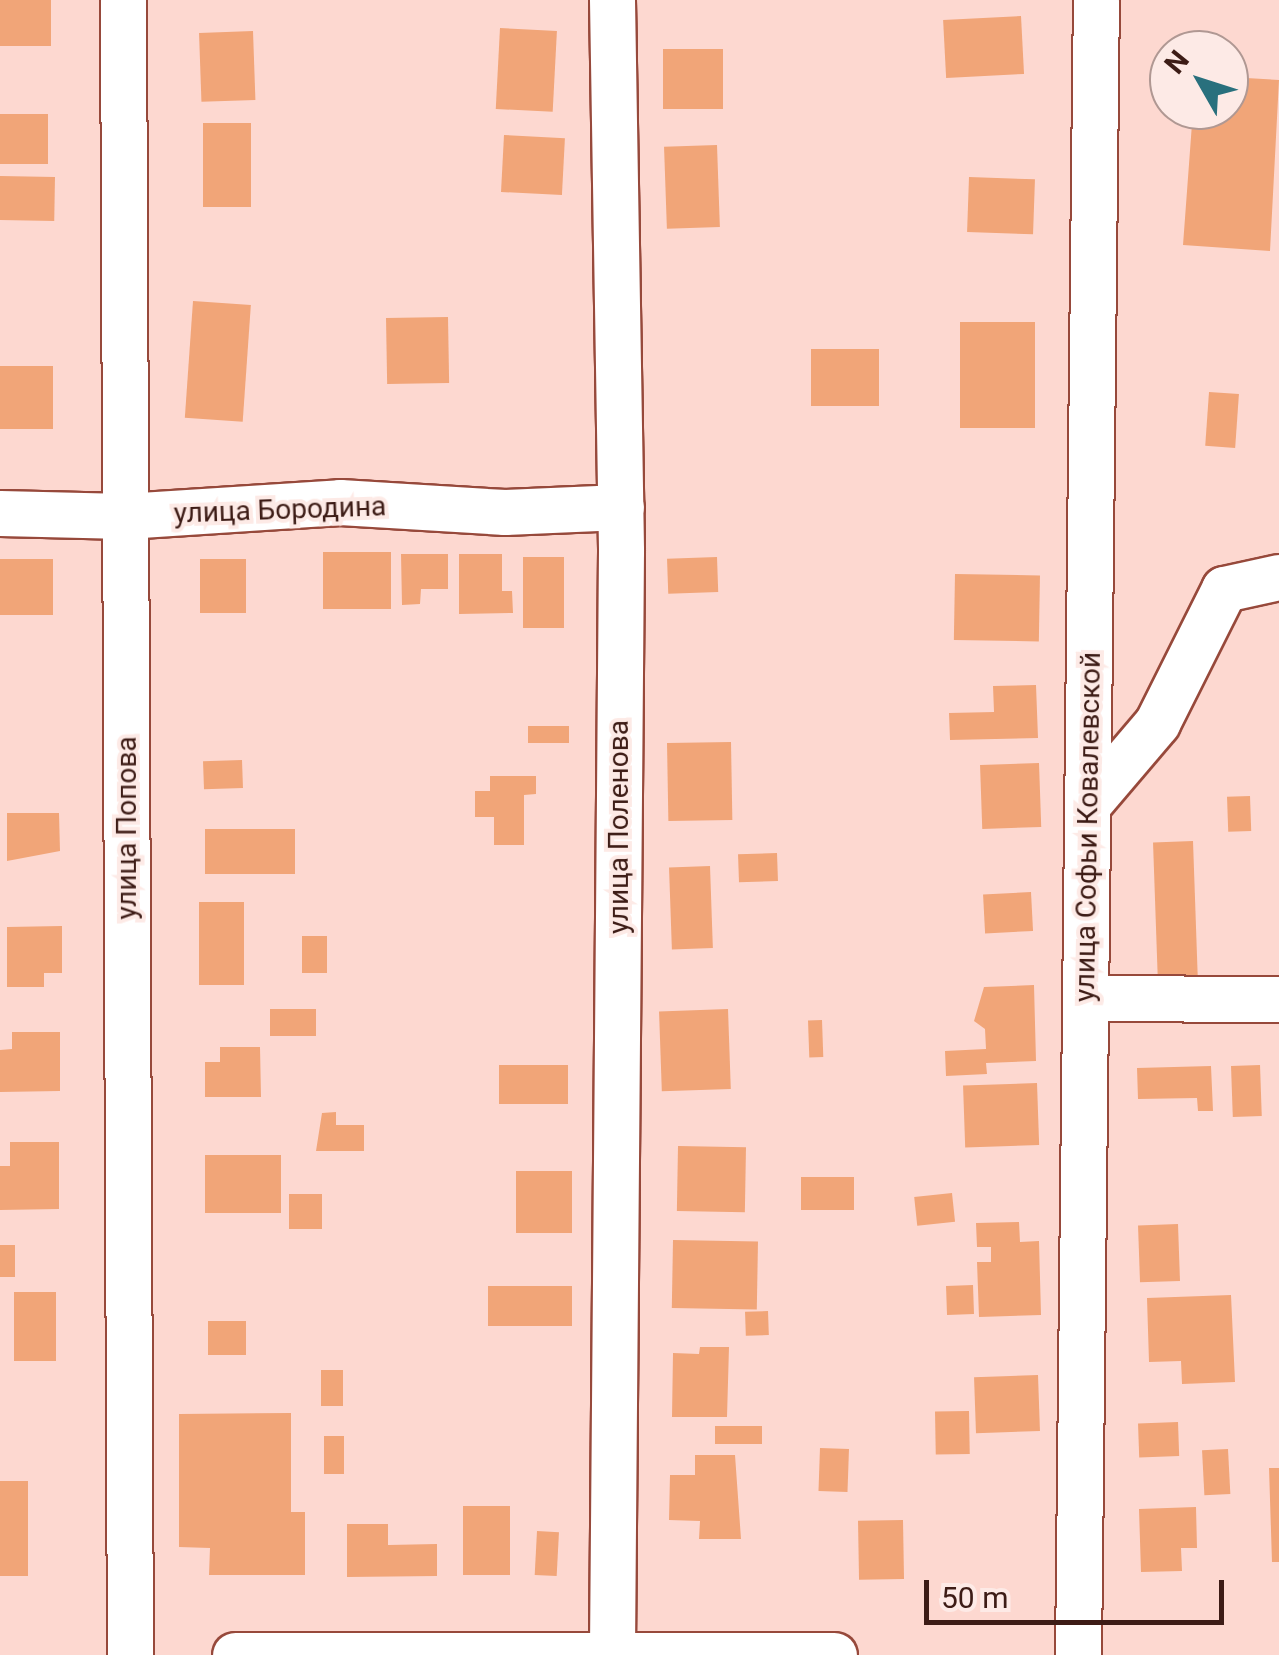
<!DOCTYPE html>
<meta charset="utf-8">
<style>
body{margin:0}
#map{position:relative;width:1279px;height:1655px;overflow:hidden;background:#fdd8d0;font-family:Roboto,sans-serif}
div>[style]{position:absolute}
.building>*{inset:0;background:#f1a578;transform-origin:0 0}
.roads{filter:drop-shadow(2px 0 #97493b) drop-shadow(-2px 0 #97493b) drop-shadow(0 2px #97493b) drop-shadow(0 -2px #97493b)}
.minor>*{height:45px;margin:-22.5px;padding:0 22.5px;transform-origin:22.5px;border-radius:22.5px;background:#fff}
span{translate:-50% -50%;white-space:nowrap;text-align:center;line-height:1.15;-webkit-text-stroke:8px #fdeae6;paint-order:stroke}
.street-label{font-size:28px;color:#3d1c16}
.north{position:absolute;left:1149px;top:30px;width:100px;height:100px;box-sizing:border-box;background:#fdeae6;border:2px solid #b09893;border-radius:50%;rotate:309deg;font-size:28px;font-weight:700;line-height:40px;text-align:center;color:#3d1c16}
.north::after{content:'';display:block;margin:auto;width:35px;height:45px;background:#29707d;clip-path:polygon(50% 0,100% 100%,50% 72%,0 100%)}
.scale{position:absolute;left:924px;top:1580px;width:300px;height:45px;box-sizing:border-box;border:5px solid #3d1c16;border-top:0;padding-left:12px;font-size:30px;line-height:35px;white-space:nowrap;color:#3d1c16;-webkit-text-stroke:8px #fdeae6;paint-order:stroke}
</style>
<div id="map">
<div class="building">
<i style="left:0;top:0;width:51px;height:46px"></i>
<i style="left:1021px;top:16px;width:58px;height:78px;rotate:87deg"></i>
<i style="left:500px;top:28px;width:57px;height:81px;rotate:3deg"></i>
<i style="left:253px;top:31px;width:69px;height:54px;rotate:88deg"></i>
<i style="left:663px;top:49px;width:60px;height:60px"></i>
<i style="clip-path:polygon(1229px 77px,1279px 80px,1270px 251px,1183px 245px,1193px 110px,1229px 110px)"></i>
<i style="left:0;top:114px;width:48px;height:50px"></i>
<i style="left:203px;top:123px;width:48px;height:84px"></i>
<i style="left:504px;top:135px;width:61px;height:57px;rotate:3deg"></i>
<i style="left:717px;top:145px;width:82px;height:53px;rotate:88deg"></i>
<i style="left:0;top:176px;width:55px;height:44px;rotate:1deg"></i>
<i style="left:969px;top:177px;width:66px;height:55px;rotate:2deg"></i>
<i style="left:193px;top:301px;width:58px;height:117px;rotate:4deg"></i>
<i style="left:448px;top:317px;width:66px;height:62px;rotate:89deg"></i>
<i style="left:960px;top:322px;width:75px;height:106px"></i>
<i style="left:811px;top:349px;width:68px;height:57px"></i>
<i style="left:0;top:366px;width:53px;height:63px"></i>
<i style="left:1209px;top:392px;width:30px;height:54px;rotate:4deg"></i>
<i style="left:323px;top:552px;width:68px;height:57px"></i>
<i style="clip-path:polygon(401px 554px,448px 554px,448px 589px,421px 589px,420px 604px,402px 605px)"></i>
<i style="clip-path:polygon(459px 554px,502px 554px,502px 591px,512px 591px,513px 613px,459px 614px)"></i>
<i style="left:564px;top:557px;width:71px;height:41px;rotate:90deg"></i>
<i style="left:717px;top:557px;width:35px;height:50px;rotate:88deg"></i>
<i style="left:0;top:559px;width:53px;height:56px"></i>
<i style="left:200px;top:559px;width:46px;height:54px"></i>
<i style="left:955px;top:574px;width:85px;height:66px;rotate:1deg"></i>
<i style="clip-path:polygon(1036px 685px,1038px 738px,950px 740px,949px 713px,994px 712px,993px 686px)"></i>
<i style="left:569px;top:726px;width:17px;height:41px;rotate:90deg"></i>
<i style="left:731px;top:742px;width:78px;height:64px;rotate:89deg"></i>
<i style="left:242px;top:760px;width:28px;height:39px;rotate:88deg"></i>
<i style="left:1039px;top:763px;width:64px;height:59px;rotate:88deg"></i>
<i style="clip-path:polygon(490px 776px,536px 776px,536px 794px,524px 795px,524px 845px,494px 845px,494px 817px,475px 817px,475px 791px,490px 791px)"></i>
<i style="left:1250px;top:796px;width:35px;height:23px;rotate:88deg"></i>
<i style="clip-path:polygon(7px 813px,59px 813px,60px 851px,7px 861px)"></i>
<i style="left:205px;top:829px;width:90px;height:45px"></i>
<i style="left:1193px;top:841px;width:136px;height:40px;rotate:88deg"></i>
<i style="left:777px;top:853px;width:28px;height:39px;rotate:88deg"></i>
<i style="left:710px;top:866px;width:82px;height:41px;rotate:88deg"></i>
<i style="left:1031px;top:892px;width:39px;height:48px;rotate:87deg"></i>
<i style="left:199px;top:902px;width:45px;height:83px"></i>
<i style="clip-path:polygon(62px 926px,62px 973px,44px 973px,44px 987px,7px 987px,7px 927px)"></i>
<i style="left:302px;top:936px;width:25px;height:37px"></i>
<i style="clip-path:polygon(1034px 985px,1036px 1061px,986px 1063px,987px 1074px,946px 1076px,945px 1051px,986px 1049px,985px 1029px,974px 1021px,984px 987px)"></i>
<i style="left:270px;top:1009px;width:46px;height:27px"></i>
<i style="left:728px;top:1009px;width:80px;height:69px;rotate:88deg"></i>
<i style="left:822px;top:1020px;width:37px;height:14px;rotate:88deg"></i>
<i style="clip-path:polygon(12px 1032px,60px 1032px,60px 1091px,0 1092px,0 1050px,12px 1049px)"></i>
<i style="clip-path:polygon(220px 1047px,260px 1047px,261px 1097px,205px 1097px,205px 1062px,220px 1062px)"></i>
<i style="left:568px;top:1065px;width:39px;height:69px;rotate:90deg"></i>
<i style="left:1260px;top:1065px;width:51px;height:29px;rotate:88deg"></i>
<i style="clip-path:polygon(1211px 1066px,1213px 1111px,1198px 1111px,1197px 1098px,1138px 1099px,1137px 1068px)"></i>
<i style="left:1037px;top:1083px;width:62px;height:74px;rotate:88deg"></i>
<i style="clip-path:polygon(336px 1112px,336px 1125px,364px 1125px,364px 1151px,316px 1151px,322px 1113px)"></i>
<i style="clip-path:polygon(10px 1142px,59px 1142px,59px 1209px,0 1210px,0 1166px,10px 1166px)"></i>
<i style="left:678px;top:1146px;width:68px;height:65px;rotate:1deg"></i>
<i style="left:205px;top:1155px;width:76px;height:58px"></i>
<i style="left:572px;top:1171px;width:62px;height:56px;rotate:90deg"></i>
<i style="left:854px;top:1177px;width:33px;height:53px;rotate:90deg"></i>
<i style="left:952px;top:1193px;width:29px;height:38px;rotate:84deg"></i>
<i style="left:289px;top:1194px;width:33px;height:35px"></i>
<i style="clip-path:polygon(1019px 1222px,1020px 1242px,1039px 1241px,1041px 1315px,979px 1317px,977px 1262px,991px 1262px,991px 1247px,977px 1247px,976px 1223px)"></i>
<i style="left:1178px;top:1224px;width:57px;height:40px;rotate:88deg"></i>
<i style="left:673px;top:1240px;width:85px;height:68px;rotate:1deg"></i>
<i style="left:0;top:1245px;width:15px;height:32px"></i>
<i style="left:973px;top:1285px;width:29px;height:27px;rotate:88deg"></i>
<i style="left:572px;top:1286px;width:40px;height:84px;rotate:90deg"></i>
<i style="left:14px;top:1292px;width:42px;height:69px"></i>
<i style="clip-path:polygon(1231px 1295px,1235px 1382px,1182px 1384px,1181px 1361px,1149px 1362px,1147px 1298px)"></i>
<i style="left:768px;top:1311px;width:24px;height:23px;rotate:88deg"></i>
<i style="left:208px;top:1321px;width:38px;height:34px"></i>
<i style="clip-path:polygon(700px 1347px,729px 1347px,727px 1417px,672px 1417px,673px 1353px,699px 1354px)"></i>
<i style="left:321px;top:1370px;width:22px;height:36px"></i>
<i style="left:1038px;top:1375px;width:56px;height:64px;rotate:88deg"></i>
<i style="left:969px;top:1411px;width:43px;height:34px;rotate:89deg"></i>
<i style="clip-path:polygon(291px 1413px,291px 1512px,305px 1512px,305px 1575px,209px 1575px,210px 1548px,179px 1547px,179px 1414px)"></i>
<i style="left:1178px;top:1422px;width:34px;height:40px;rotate:88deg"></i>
<i style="left:762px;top:1426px;width:18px;height:47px;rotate:90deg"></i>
<i style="left:324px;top:1436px;width:20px;height:38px"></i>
<i style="left:820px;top:1448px;width:29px;height:43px;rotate:2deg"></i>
<i style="left:1228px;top:1449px;width:45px;height:26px;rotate:87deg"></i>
<i style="clip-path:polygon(695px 1455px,735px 1455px,741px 1539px,699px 1539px,700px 1521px,669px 1520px,670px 1475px,695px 1475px)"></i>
<i style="clip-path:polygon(1269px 1468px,1279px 1468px,1279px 1562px,1272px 1562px)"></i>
<i style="left:0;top:1481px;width:28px;height:95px"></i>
<i style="left:510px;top:1506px;width:69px;height:47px;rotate:90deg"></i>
<i style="clip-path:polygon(1196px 1507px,1197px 1548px,1181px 1548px,1182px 1571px,1141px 1572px,1139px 1509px)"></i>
<i style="left:903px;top:1520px;width:59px;height:45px;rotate:89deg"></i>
<i style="clip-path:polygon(347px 1524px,388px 1524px,388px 1545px,437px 1544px,437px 1576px,347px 1577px)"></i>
<i style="left:537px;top:1531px;width:22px;height:44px;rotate:3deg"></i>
</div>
<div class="roads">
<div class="minor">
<i style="left:123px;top:0;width:1655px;rotate:89.76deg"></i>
<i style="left:612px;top:0;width:551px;rotate:89.06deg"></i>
<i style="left:621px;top:551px;width:1104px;rotate:90.47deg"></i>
<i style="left:0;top:513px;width:125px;rotate:1.4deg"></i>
<i style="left:125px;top:516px;width:215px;rotate:-3.7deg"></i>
<i style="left:340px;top:502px;width:165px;rotate:3.5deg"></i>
<i style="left:505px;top:512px;width:116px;rotate:-2.5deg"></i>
<i style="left:1089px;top:803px;width:105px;rotate:-49.6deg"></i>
<i style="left:1157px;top:723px;width:150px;rotate:-63.4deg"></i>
<i style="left:1224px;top:589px;width:56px;rotate:-12.3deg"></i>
<i style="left:1087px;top:998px;width:192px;rotate:0.3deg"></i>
<i style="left:235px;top:1655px;width:599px"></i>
<i style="left:1078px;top:1655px;width:1655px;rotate:-89.38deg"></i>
</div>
</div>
<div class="street-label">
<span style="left:280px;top:510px;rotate:-2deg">улица Бородина</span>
<span style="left:619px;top:827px;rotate:-90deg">улица Поленова</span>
<span style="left:1088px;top:827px;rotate:-89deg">улица Софьи Ковалевской</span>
<span style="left:127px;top:828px;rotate:-90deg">улица Попова</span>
</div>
<div class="north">N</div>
<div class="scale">50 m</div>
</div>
